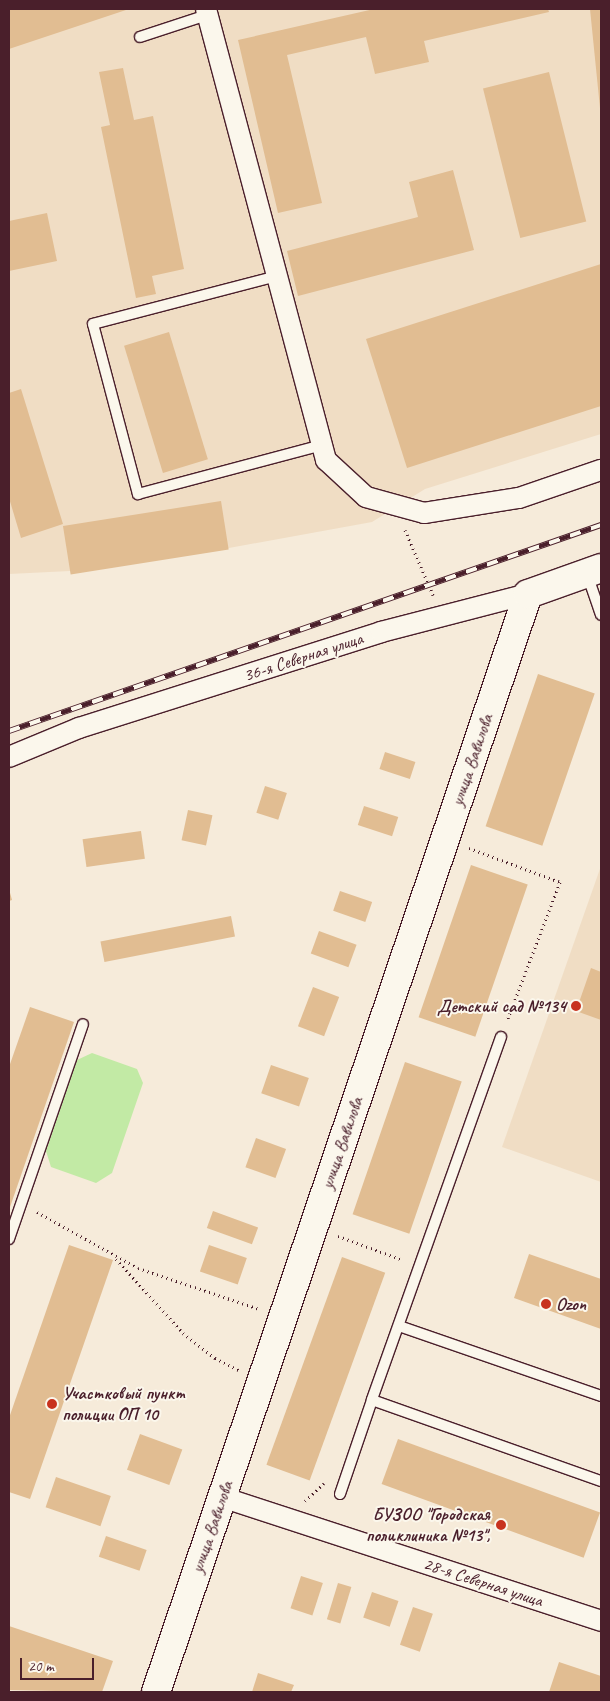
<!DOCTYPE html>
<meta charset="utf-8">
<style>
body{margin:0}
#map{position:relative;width:610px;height:1701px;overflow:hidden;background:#f6ebda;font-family:Caveat,sans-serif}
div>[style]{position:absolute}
.built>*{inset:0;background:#f0ddc4}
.green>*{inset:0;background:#c2eaa5}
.building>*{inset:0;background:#e1bd92;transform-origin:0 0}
.path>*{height:3px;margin-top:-1.5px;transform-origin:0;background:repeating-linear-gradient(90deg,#4a1f2b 0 1px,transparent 0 5px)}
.roads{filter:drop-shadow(1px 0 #4a1f2b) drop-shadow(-1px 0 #4a1f2b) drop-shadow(0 1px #4a1f2b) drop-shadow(0 -1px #4a1f2b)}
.lane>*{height:10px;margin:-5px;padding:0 5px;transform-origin:5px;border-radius:5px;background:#fbf7ec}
.street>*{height:20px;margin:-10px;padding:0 10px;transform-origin:10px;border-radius:10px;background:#fbf7ec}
.secondary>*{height:28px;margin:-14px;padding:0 14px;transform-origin:14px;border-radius:14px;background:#fbf7ec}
.rail>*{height:5.5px;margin-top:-2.75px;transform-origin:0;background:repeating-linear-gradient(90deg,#fbf7ec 0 11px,#4a1f2b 0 22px);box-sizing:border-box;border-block:1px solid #4a1f2b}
.dots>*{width:14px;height:14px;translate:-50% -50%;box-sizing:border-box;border:2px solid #fbf7ec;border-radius:50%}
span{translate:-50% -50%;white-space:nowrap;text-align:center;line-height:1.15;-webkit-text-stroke:4px #fbf7ec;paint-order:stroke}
.street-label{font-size:18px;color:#4a1f2b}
.poi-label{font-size:18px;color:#4a1f2b;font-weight:700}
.right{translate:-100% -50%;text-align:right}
.left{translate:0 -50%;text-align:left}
.frame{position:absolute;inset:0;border:10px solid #4a1f2b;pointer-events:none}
.scale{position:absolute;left:20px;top:1658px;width:74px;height:22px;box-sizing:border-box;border:2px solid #4a1f2b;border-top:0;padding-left:6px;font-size:15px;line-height:18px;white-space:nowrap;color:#4a1f2b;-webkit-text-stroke:4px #fbf7ec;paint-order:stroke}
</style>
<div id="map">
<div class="built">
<i style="clip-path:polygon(9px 9px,601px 9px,601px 434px,425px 489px,372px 522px,229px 548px,70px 571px,9px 574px)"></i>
<i style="clip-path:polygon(601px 866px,601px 1182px,502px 1147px)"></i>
</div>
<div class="green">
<i style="clip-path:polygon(92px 1053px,137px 1069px,143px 1083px,112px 1173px,96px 1183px,51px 1167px,46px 1151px,77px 1060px)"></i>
</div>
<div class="building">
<i style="clip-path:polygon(9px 9px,129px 9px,9px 49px)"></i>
<i style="clip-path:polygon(374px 9px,548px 9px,549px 12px,424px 41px,429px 62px,375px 74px,366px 37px,287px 55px,322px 203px,278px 213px,238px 40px)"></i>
<i style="clip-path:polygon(590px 9px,601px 9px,601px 108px,600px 108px)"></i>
<i style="clip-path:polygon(123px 68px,134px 120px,153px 116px,184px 269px,152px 276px,156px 294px,136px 298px,101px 127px,110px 125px,99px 72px)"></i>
<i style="left:549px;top:72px;width:154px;height:68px;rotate:76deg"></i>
<i style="clip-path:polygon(453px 170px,474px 250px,298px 296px,287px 251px,418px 217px,409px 182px)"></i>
<i style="clip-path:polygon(47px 213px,57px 261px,9px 271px,9px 221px)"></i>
<i style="clip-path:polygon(601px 264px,601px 406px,407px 468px,366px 339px)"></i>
<i style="left:169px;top:332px;width:133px;height:47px;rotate:73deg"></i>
<i style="clip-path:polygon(21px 389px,63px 524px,21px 538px,9px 498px,9px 393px)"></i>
<i style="left:221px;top:501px;width:49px;height:160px;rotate:81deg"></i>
<i style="left:538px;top:674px;width:60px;height:161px;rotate:19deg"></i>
<i style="left:385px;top:752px;width:32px;height:18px;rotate:18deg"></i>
<i style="left:265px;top:786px;width:23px;height:28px;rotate:18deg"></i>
<i style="left:364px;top:806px;width:36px;height:20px;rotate:18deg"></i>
<i style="left:188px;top:810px;width:25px;height:31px;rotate:12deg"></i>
<i style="left:141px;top:831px;width:28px;height:59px;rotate:82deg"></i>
<i style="left:471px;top:865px;width:60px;height:161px;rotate:19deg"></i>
<i style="clip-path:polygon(9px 889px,12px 900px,9px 901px)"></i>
<i style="left:340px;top:891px;width:34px;height:21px;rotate:19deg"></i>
<i style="left:231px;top:916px;width:21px;height:133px;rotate:79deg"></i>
<i style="left:319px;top:931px;width:40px;height:24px;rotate:20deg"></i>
<i style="clip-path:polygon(591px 968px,601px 972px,601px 1020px,576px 1011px)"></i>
<i style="left:313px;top:987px;width:28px;height:42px;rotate:21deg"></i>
<i style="clip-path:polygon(30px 1007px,74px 1022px,9px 1210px,9px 1067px)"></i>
<i style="left:405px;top:1062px;width:60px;height:161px;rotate:19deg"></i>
<i style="left:271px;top:1065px;width:40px;height:30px;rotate:19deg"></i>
<i style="left:256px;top:1138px;width:32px;height:31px;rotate:20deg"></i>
<i style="left:213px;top:1211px;width:48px;height:18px;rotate:20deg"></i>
<i style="clip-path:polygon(69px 1245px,113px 1260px,30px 1499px,9px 1492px,9px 1418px)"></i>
<i style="left:209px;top:1245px;width:40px;height:28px;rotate:19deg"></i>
<i style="clip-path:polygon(529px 1254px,601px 1279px,601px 1329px,514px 1298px)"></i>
<i style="left:342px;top:1257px;width:46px;height:221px;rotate:20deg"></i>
<i style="left:140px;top:1434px;width:45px;height:38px;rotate:20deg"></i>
<i style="left:398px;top:1439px;width:215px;height:48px;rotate:20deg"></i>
<i style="left:56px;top:1477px;width:58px;height:32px;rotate:19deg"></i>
<i style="left:106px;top:1536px;width:43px;height:22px;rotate:19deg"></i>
<i style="left:301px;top:1576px;width:23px;height:34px;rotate:18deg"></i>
<i style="left:338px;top:1583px;width:14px;height:38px;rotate:17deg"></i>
<i style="left:372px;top:1592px;width:28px;height:27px;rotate:19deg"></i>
<i style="left:413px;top:1607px;width:21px;height:40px;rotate:19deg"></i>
<i style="clip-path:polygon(9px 1626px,113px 1661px,102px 1692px,9px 1690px)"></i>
<i style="clip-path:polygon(559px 1662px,601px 1676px,601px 1692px,549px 1692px)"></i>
<i style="clip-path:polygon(258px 1673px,294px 1685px,291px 1692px,252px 1692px)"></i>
</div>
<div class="path">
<i style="left:405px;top:530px;width:71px;rotate:66.7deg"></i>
<i style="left:469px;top:848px;width:97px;rotate:20.5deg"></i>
<i style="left:560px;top:882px;width:149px;rotate:110.9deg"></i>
<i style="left:37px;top:1212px;width:115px;rotate:29deg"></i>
<i style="left:138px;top:1268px;width:128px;rotate:18.7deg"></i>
<i style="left:338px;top:1236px;width:69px;rotate:20.3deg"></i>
<i style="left:116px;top:1259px;width:100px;rotate:47.8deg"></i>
<i style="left:183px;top:1333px;width:41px;rotate:38deg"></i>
<i style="left:215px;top:1358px;width:27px;rotate:27deg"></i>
<i style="left:305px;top:1501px;width:26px;rotate:-43deg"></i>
</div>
<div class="roads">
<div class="lane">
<i style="left:140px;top:37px;width:71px;rotate:-18.2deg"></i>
<i style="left:277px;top:276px;width:190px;rotate:165.4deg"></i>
<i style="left:93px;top:324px;width:176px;rotate:75.2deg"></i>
<i style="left:138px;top:494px;width:190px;rotate:-14.9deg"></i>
<i style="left:587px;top:574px;width:43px;rotate:71.1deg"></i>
<i style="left:501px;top:1037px;width:385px;rotate:109.6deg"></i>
<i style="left:372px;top:1400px;width:243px;rotate:19.5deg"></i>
<i style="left:9px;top:1239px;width:227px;rotate:-71deg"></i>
<i style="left:399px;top:1326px;width:214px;rotate:19.1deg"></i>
<i style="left:340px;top:1494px;width:99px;rotate:-71.2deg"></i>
</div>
<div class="street">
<i style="left:206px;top:9px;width:467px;rotate:75.1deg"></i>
<i style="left:326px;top:460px;width:54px;rotate:42.8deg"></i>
<i style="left:366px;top:497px;width:60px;rotate:15.4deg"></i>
<i style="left:424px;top:513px;width:96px;rotate:-9deg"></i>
<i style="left:519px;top:498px;width:87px;rotate:-18.9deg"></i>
<i style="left:9px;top:757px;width:76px;rotate:-22.5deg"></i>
<i style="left:79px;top:728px;width:317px;rotate:-17.6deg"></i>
<i style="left:381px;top:632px;width:152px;rotate:-14.5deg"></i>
<i style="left:222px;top:1497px;width:399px;rotate:18.1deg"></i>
</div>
<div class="secondary">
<i style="left:156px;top:1692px;width:1159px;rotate:-71.28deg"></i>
<i style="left:528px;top:594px;width:77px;rotate:-19.6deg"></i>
</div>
</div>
<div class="rail">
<i style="left:9px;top:731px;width:627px;rotate:-19.19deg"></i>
</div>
<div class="dots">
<i style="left:576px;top:1006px;background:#c8321e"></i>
<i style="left:546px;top:1304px;background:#c8321e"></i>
<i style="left:52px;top:1404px;background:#c8321e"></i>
<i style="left:501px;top:1525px;background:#c8321e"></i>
</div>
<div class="street-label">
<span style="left:303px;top:657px;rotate:-18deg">36-я Северная улица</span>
<span style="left:472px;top:760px;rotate:-71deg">улица Вавилова</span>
<span style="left:342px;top:1143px;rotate:-71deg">улица Вавилова</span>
<span style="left:212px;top:1527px;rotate:-71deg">улица Вавилова</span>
<span style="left:483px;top:1582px;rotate:18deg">28-я Северная улица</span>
</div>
<div class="poi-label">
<span class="right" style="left:566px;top:1006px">Детский сад №134</span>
<span class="left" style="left:556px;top:1304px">Ozon</span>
<span class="left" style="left:62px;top:1404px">Участковый пункт<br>полиции ОП 10</span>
<span class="right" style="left:490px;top:1525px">БУЗОО "Городская<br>поликлиника №13",</span>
</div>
<div class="frame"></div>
<div class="scale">20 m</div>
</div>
